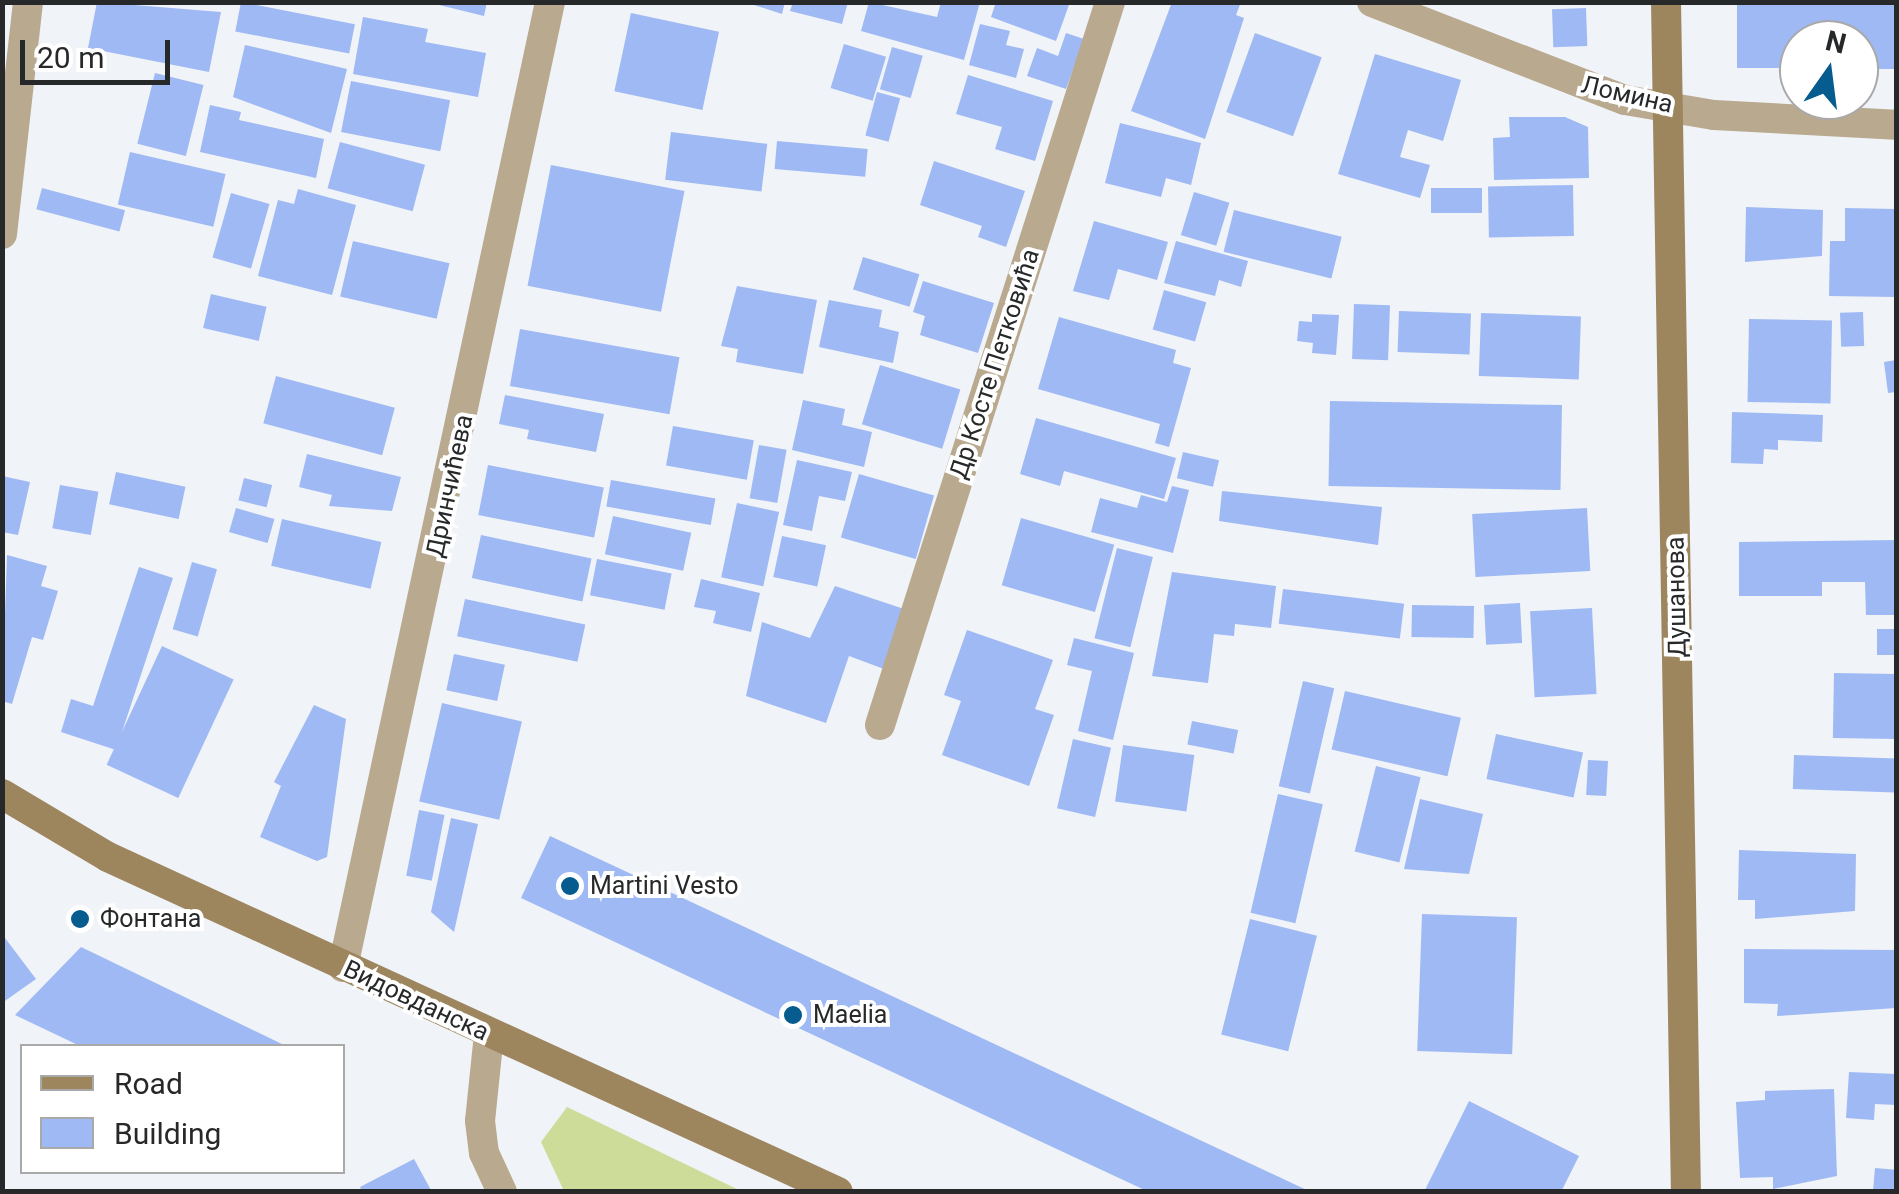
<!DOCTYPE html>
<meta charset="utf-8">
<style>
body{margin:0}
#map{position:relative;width:1899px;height:1194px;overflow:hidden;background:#f0f3f7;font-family:Roboto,sans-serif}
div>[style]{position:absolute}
.green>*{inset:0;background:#cddc99}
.building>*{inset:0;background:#9eb9f4;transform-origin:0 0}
.minor>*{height:30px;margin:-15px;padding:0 15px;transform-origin:15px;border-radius:15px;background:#b9a98f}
.secondary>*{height:30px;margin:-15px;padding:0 15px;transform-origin:15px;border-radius:15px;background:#9d855e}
.dots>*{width:28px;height:28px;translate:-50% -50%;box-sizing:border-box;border:5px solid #fff;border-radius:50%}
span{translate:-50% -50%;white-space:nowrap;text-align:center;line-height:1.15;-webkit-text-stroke:8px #fff;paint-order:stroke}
.street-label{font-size:25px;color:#272829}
.poi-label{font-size:25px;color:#272829}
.left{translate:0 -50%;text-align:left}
.frame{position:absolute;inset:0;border:5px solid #272829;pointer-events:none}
.legend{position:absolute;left:20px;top:1044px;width:325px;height:130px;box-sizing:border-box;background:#fff;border:2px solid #a9a9a9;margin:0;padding:12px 18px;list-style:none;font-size:30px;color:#272829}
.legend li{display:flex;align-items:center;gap:20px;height:50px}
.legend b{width:50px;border:2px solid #a9a9a9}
.north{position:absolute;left:1779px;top:20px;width:100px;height:100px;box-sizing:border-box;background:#fff;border:2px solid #a9a9a9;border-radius:50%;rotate:14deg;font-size:28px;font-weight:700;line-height:40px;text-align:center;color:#272829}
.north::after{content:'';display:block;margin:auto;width:35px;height:45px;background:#065c8e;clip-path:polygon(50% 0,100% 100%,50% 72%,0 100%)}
.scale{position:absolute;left:20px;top:40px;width:150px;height:45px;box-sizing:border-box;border:5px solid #272829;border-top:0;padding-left:12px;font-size:30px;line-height:35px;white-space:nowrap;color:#272829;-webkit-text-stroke:8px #fff;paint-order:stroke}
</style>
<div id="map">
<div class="green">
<i style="clip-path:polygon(567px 1107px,741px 1191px,564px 1191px,541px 1142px)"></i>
</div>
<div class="building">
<i style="clip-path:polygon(97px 2px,221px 12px,209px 72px,88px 48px)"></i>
<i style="left:241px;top:2px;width:116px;height:30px;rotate:11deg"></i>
<i style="clip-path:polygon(427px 2px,487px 2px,484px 16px)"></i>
<i style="clip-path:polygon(745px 2px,785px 2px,782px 14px)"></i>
<i style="clip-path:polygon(793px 2px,848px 2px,842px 24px,790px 11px)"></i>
<i style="clip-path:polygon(869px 2px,937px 17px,941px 2px,980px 2px,964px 60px,861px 31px)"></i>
<i style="clip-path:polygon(996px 2px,1070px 2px,1056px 41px,991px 17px)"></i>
<i style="clip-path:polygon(1172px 2px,1241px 2px,1236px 15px,1244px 18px,1205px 139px,1131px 111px)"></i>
<i style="clip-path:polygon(1737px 2px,1896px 2px,1896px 69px,1859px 69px,1859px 40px,1799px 40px,1799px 68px,1737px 68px)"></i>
<i style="left:1586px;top:8px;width:38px;height:34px;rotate:88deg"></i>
<i style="left:631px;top:13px;width:90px;height:80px;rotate:12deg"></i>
<i style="clip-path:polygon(363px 17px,428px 29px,425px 42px,486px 53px,478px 97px,353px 74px)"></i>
<i style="clip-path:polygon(980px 24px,1010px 31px,1006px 45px,1024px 49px,1016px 78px,969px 65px)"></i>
<i style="clip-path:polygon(1066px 33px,1084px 39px,1066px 89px,1027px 76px,1037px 48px,1058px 56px)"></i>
<i style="left:1255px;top:33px;width:71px;height:84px;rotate:20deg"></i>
<i style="left:844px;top:44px;width:44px;height:46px;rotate:17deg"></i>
<i style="clip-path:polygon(245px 45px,347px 69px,331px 133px,233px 97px)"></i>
<i style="left:892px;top:47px;width:32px;height:44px;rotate:16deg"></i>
<i style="clip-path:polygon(1375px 54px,1461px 80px,1443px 141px,1408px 130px,1400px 157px,1430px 165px,1420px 198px,1338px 174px)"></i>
<i style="left:155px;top:73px;width:50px;height:73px;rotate:14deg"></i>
<i style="clip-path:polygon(968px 75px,1053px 101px,1035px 161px,995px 149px,1002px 127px,956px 114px)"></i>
<i style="left:351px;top:81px;width:101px;height:52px;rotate:11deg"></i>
<i style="left:877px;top:92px;width:24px;height:45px;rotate:15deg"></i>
<i style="clip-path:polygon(210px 105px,241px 112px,239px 120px,324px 139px,316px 178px,200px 152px)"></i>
<i style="clip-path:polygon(1509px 117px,1565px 117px,1588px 127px,1589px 178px,1494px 180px,1493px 138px,1510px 137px)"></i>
<i style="clip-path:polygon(1120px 123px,1201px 143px,1191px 185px,1166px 178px,1161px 197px,1105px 183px)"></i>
<i style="left:671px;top:132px;width:97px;height:48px;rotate:7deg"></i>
<i style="left:777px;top:141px;width:91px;height:28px;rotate:5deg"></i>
<i style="left:340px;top:142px;width:88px;height:48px;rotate:15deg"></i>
<i style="left:130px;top:152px;width:98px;height:54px;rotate:13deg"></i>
<i style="clip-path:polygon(934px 161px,1025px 191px,1006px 247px,978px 237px,982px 226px,920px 205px)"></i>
<i style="left:551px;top:165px;width:136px;height:123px;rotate:11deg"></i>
<i style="left:1573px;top:185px;width:51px;height:85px;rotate:89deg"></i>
<i style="left:42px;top:188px;width:86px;height:22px;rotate:15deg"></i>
<i style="left:1431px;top:188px;width:51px;height:25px"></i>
<i style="clip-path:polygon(298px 189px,356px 205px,332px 295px,258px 276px,278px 200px,294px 204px)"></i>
<i style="left:1194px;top:192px;width:37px;height:45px;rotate:17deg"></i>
<i style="left:231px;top:193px;width:40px;height:67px;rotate:16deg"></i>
<i style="clip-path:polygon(1746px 207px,1823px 210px,1822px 256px,1745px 262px)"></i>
<i style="clip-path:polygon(1845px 208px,1896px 209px,1896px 297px,1829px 296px,1830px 241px,1845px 241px)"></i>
<i style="left:1234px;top:210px;width:111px;height:43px;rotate:14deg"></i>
<i style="clip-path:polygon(1094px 221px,1168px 242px,1157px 280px,1118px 269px,1109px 300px,1073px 291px)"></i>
<i style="left:353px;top:241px;width:99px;height:57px;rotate:13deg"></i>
<i style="clip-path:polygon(1176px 241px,1248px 261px,1241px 287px,1219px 280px,1215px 296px,1164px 283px)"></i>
<i style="left:863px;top:257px;width:59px;height:34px;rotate:17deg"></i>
<i style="clip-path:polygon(923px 281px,994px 303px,978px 353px,920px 335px,925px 316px,913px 312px)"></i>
<i style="clip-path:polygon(737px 286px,817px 300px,803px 374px,736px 362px,738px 349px,721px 346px)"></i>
<i style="left:1164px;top:290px;width:44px;height:41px;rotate:16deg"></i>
<i style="left:211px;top:294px;width:57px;height:35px;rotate:13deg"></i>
<i style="clip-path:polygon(829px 300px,882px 310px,879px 327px,899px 332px,893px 363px,819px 347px)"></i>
<i style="left:1354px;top:304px;width:36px;height:55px;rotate:2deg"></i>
<i style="left:1399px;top:311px;width:72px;height:41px;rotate:2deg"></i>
<i style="left:1863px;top:312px;width:34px;height:23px;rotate:88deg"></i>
<i style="left:1481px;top:313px;width:100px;height:63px;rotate:2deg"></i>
<i style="clip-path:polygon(1312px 314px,1339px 315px,1336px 355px,1312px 353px,1313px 343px,1297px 341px,1299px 321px,1312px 322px)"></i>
<i style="clip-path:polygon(1059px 317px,1176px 350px,1173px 363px,1191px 368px,1169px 447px,1155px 443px,1160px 424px,1038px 389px)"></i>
<i style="left:1749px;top:319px;width:83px;height:83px;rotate:1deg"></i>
<i style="left:520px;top:329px;width:162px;height:58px;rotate:10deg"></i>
<i style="clip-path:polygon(1896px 360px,1896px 392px,1888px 393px,1884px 362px)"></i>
<i style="left:880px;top:365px;width:84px;height:62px;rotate:17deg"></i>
<i style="left:276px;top:376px;width:123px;height:49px;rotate:15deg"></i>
<i style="clip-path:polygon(505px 395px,604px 414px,596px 452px,527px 439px,529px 430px,499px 424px)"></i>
<i style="clip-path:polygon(803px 400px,845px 409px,842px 425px,872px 432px,864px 467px,792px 450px)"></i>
<i style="left:1330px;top:401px;width:232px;height:85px;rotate:1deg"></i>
<i style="clip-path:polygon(1732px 412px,1823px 415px,1822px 442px,1778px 440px,1778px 450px,1764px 449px,1763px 464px,1731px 463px)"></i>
<i style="clip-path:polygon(1036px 418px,1176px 458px,1164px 499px,1064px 471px,1060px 486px,1020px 474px)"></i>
<i style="left:673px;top:426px;width:82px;height:40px;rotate:10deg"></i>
<i style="left:759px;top:445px;width:28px;height:54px;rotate:10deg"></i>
<i style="left:1183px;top:452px;width:37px;height:27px;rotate:13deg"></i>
<i style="clip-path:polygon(307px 454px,401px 477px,392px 511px,329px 506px,332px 495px,299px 487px)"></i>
<i style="clip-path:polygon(797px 460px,852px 472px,845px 501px,819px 496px,812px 531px,783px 525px)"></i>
<i style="left:488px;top:465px;width:118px;height:51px;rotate:11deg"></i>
<i style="left:116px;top:472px;width:71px;height:33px;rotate:12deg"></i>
<i style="left:859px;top:474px;width:78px;height:66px;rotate:16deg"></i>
<i style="clip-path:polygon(2px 476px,30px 482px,18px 535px,2px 532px)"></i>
<i style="left:244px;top:478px;width:29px;height:23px;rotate:14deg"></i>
<i style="left:611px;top:480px;width:106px;height:27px;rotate:10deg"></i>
<i style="left:60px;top:485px;width:39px;height:44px;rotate:10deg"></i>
<i style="clip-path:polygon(1172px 486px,1189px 490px,1173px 553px,1091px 532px,1100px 498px,1137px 508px,1141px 495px,1167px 502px)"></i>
<i style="clip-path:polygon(1222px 491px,1382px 507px,1378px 545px,1219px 521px)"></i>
<i style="left:737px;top:503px;width:43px;height:76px;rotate:12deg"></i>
<i style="left:236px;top:508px;width:40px;height:25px;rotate:16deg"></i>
<i style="left:1587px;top:508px;width:63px;height:115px;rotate:87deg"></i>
<i style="left:613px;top:516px;width:80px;height:39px;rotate:12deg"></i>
<i style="left:1021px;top:518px;width:97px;height:70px;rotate:16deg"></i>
<i style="left:282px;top:519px;width:102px;height:48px;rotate:13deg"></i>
<i style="left:481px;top:535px;width:113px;height:44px;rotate:12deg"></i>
<i style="left:782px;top:536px;width:45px;height:42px;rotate:12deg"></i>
<i style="clip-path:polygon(1896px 540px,1896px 615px,1866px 615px,1865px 582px,1822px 582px,1822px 596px,1739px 596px,1739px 542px)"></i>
<i style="left:1117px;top:548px;width:37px;height:93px;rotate:14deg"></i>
<i style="clip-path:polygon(7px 555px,47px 566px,41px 586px,58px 591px,43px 640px,32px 637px,12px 704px,2px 701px)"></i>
<i style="left:597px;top:559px;width:76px;height:37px;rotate:11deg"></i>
<i style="left:192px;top:562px;width:26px;height:70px;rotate:16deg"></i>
<i style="clip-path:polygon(139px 567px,173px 578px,116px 750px,61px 732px,71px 699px,93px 706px)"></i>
<i style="clip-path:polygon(1172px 572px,1276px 586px,1271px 628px,1235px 624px,1234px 636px,1214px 634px,1208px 683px,1152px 676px)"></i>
<i style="clip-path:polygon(701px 579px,760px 593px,751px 632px,713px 623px,716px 611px,694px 607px)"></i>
<i style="clip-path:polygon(835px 586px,904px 609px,884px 669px,849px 656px,826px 723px,746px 696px,762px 622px,810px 638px)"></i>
<i style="left:1283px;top:589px;width:122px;height:35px;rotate:7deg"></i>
<i style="left:465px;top:599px;width:123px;height:38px;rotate:12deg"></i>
<i style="left:1520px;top:603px;width:40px;height:36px;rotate:87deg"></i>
<i style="left:1412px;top:605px;width:62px;height:32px;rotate:1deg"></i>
<i style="left:1592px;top:608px;width:86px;height:62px;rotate:87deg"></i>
<i style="left:1877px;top:629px;width:19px;height:26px"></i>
<i style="clip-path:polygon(967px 630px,1053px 660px,1035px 709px,1054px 715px,1029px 786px,942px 755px,961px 701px,944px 695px)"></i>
<i style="clip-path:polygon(1074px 638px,1134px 653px,1113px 740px,1078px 731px,1092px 671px,1067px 665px)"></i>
<i style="left:162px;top:646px;width:79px;height:131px;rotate:25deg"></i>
<i style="left:454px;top:654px;width:52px;height:37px;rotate:12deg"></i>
<i style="left:1834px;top:673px;width:62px;height:65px;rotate:1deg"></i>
<i style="left:1303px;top:681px;width:32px;height:108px;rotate:13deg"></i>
<i style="left:1345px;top:691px;width:119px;height:60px;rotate:13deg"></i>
<i style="left:442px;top:703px;width:82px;height:101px;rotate:13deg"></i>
<i style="clip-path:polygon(314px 705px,346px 719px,327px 857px,317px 861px,260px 837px,281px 786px,274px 782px)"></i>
<i style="left:1192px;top:721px;width:47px;height:24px;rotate:11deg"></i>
<i style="left:1496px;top:734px;width:89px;height:46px;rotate:12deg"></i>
<i style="left:1073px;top:739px;width:39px;height:71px;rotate:13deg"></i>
<i style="left:1123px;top:745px;width:72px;height:57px;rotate:8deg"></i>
<i style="left:1794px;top:755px;width:102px;height:34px;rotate:2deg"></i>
<i style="left:1588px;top:760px;width:20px;height:35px;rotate:3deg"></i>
<i style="left:1376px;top:766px;width:46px;height:88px;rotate:14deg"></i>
<i style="left:1278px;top:794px;width:46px;height:122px;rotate:13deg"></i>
<i style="clip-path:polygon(1420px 799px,1483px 814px,1469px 874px,1404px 869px)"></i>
<i style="left:419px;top:810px;width:26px;height:67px;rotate:11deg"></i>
<i style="clip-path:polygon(451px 818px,478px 824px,454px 932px,431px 912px)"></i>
<i style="clip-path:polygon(550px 836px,1311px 1192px,1149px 1192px,997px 1121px,521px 898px)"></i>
<i style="clip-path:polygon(1739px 850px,1856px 854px,1855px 911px,1755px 919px,1755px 900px,1738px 900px)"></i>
<i style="left:1422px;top:914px;width:95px;height:137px;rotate:2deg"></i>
<i style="left:1250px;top:919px;width:69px;height:119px;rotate:14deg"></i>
<i style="clip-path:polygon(2px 934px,36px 979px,2px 1003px)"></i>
<i style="clip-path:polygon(81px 947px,108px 960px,286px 1046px,80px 1046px,15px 1015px)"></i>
<i style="clip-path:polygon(1744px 949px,1896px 950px,1896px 1008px,1777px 1016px,1778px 1004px,1744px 1003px)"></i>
<i style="clip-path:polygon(1849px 1072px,1896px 1074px,1896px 1105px,1875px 1104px,1874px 1120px,1846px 1118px)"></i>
<i style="clip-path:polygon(1834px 1089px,1837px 1176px,1773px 1189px,1773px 1177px,1740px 1178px,1736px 1102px,1765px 1100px,1765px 1091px)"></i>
<i style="clip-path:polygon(1469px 1101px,1579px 1156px,1561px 1192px,1424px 1192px)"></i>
<i style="clip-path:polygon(414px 1159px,432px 1192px,362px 1192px,360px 1187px)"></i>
<i style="left:1875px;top:1168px;width:21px;height:24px;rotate:5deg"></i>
</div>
<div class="minor">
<i style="left:1372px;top:2px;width:271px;rotate:21.2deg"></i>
<i style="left:1625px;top:100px;width:90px;rotate:9.6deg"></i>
<i style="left:1714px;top:115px;width:182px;rotate:3.1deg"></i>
<i style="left:2px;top:234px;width:233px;rotate:-83.6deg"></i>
<i style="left:880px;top:725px;width:759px;rotate:-72.35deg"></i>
<i style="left:343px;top:967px;width:987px;rotate:-77.89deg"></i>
<i style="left:489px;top:1034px;width:87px;rotate:95.9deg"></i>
<i style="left:480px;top:1121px;width:32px;rotate:83deg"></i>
<i style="left:484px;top:1153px;width:43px;rotate:65.2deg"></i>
</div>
<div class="secondary">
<i style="left:1666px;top:2px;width:1190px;rotate:89.04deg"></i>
<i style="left:2px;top:794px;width:123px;rotate:30.7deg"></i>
<i style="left:108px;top:857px;width:803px;rotate:24.65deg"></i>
</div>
<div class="dots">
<i style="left:570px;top:886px;background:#065c8e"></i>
<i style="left:80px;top:919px;background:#065c8e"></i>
<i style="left:793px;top:1015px;background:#065c8e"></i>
</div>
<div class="street-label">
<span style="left:1627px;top:95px;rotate:13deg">Ломина</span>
<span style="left:995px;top:364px;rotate:-72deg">Др Косте Петковића</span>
<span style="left:450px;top:486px;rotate:-78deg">Дринчићева</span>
<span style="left:1677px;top:597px;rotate:-91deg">Душанова</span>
<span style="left:416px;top:1001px;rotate:25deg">Видовданска</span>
</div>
<div class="poi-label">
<span class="left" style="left:590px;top:886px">Martini Vesto</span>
<span class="left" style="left:100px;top:919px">Фонтана</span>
<span class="left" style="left:813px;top:1015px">Maelia</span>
</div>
<div class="frame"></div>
<ul class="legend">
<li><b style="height:12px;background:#9d855e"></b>Road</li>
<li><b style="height:28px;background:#9eb9f4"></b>Building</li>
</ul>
<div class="north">N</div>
<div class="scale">20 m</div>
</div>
